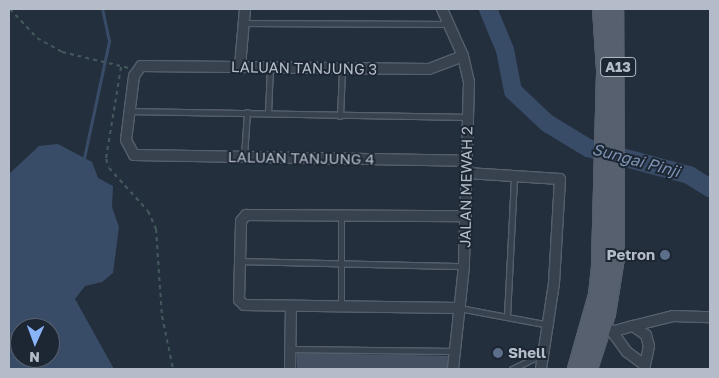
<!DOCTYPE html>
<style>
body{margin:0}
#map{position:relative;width:719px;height:378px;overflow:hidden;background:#242f3e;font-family:"Golos Text",sans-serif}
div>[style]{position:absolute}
.water>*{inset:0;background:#394c67}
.stream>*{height:3px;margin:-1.5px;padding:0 1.5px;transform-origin:1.5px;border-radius:1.5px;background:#394c67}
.river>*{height:18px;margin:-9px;padding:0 9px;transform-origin:9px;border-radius:9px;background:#394c67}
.building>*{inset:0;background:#455162;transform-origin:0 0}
.path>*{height:2px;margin-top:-1px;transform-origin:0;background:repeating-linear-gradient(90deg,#44595c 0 4px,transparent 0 8px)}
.roads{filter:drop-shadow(1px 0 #565f6c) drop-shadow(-1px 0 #565f6c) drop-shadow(0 1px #565f6c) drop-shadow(0 -1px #565f6c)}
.service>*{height:5px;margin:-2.5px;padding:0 2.5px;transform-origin:2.5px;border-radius:2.5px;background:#38414e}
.minor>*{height:10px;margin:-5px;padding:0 5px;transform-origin:5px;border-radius:5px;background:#38414e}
.primary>*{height:16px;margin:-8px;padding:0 8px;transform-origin:8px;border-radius:8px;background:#56606e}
.dots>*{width:14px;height:14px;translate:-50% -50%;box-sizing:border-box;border:2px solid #1d2633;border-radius:50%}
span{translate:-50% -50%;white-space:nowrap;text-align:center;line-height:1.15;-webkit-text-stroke:4px #1d2633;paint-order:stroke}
.shield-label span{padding:1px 4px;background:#1d2633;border:1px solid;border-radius:4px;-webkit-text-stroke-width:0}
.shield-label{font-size:14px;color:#b4bcc9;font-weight:700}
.street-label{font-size:15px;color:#b4bcc9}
.poi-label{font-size:15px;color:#b4bcc9;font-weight:700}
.right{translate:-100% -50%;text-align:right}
.left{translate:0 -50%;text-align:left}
.water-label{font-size:16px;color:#7c92b1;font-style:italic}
.frame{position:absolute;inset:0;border:10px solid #b4bcc9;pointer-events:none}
.north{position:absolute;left:10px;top:318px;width:50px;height:50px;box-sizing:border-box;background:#1d2633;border:1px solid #59626f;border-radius:50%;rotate:182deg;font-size:14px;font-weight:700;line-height:20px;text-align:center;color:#b4bcc9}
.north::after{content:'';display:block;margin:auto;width:18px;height:22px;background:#8ab4f8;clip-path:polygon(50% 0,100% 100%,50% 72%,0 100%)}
</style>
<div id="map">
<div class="water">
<i style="clip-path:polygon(evenodd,58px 144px,92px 162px,98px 178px,113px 186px,112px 207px,119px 227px,113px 273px,102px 282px,85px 286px,75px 299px,114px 369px,9px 369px,9px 174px,39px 146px,58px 144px,20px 328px,50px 328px,50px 358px,20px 358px,20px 328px)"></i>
</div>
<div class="stream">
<i style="left:84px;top:158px;width:120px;rotate:-77.9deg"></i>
<i style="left:109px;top:41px;width:33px;rotate:-102deg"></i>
</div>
<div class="river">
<i style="left:488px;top:9px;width:44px;rotate:67.5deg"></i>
<i style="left:505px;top:50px;width:42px;rotate:79deg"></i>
<i style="left:513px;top:91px;width:47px;rotate:43.3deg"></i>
<i style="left:547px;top:123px;width:48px;rotate:31.4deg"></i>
<i style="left:588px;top:148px;width:105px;rotate:15deg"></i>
<i style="left:689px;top:175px;width:25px;rotate:32deg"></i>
</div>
<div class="building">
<i style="left:297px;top:353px;width:151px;height:16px;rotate:1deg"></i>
</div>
<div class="path">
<i style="left:10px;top:9px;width:40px;rotate:47deg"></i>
<i style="left:37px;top:38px;width:29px;rotate:29deg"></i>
<i style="left:62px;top:52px;width:69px;rotate:13.4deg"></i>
<i style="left:121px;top:67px;width:93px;rotate:99.3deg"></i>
<i style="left:106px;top:159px;width:9px;rotate:72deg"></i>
<i style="left:109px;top:168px;width:58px;rotate:47.8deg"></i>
<i style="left:148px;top:211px;width:20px;rotate:66deg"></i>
<i style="left:156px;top:229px;width:87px;rotate:86.1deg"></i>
<i style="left:162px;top:316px;width:54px;rotate:78.3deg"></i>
</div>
<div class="roads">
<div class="service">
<i style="left:244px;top:23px;width:205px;rotate:0.3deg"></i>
<i style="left:130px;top:111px;width:338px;rotate:1deg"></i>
<i style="left:268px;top:113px;width:46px;rotate:-87.5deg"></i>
<i style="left:340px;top:116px;width:45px;rotate:-87.5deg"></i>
<i style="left:244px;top:156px;width:44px;rotate:-86.1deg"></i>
<i style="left:240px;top:261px;width:224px;rotate:1.3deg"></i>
<i style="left:341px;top:307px;width:90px;rotate:-90deg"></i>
<i style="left:459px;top:308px;width:92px;rotate:10.7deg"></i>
<i style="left:507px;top:316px;width:140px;rotate:-87.1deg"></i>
<i style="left:290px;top:349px;width:165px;rotate:0.7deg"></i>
<i style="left:512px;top:369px;width:34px;rotate:-26deg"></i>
</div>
<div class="minor">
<i style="left:442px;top:9px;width:51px;rotate:65.9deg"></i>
<i style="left:463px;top:56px;width:27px;rotate:77deg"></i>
<i style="left:469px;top:82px;width:184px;rotate:91.6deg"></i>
<i style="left:464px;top:266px;width:104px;rotate:96.1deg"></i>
<i style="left:463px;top:56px;width:36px;rotate:159deg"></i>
<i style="left:429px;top:69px;width:288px;rotate:-179.4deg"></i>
<i style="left:141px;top:66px;width:12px;rotate:125deg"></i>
<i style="left:134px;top:76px;width:64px;rotate:97.1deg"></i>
<i style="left:126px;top:140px;width:17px;rotate:62deg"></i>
<i style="left:134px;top:155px;width:334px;rotate:1deg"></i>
<i style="left:240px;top:66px;width:57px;rotate:-85deg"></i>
<i style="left:467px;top:173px;width:93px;rotate:3.7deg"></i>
<i style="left:560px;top:179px;width:104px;rotate:93.3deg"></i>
<i style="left:554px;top:283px;width:87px;rotate:98.6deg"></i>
<i style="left:459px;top:308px;width:215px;rotate:-179.2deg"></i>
<i style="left:244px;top:305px;width:7px;rotate:-135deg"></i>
<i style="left:239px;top:300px;width:79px;rotate:-88.5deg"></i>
<i style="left:241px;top:221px;width:8px;rotate:-50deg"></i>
<i style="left:246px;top:215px;width:220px;rotate:0.3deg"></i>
<i style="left:633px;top:326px;width:41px;rotate:-14deg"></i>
<i style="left:673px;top:316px;width:37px;rotate:2deg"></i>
<i style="left:611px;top:330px;width:27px;rotate:54deg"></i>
<i style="left:627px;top:352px;width:22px;rotate:36deg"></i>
<i style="left:615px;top:331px;width:19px;rotate:-16deg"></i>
<i style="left:633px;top:326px;width:16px;rotate:35deg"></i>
<i style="left:646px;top:335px;width:11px;rotate:75deg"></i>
<i style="left:649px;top:346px;width:24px;rotate:102deg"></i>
<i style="left:290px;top:369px;width:62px;rotate:-89.1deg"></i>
</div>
<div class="primary">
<i style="left:576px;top:369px;width:77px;rotate:-74.2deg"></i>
<i style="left:597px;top:295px;width:31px;rotate:-84deg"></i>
<i style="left:600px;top:264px;width:195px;rotate:-88.5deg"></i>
<i style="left:605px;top:69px;width:60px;rotate:-93.8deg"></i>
<i style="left:589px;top:369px;width:58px;rotate:-71.9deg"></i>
<i style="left:607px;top:314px;width:57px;rotate:-80.9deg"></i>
<i style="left:616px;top:258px;width:249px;rotate:-90.2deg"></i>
</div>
</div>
<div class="dots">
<i style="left:665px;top:255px;background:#5c6f8a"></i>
<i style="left:498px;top:353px;background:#5c6f8a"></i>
</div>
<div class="shield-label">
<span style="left:618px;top:67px">A13</span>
</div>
<div class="street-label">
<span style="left:304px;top:68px;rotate:1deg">LALUAN TANJUNG 3</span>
<span style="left:301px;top:158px;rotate:1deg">LALUAN TANJUNG 4</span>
<span style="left:466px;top:187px;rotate:-89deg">JALAN MEWAH 2</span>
</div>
<div class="poi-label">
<span class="right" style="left:655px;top:255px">Petron</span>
<span class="left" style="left:508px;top:353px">Shell</span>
</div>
<div class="water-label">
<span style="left:636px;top:160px;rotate:15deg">Sungai Pinji</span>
</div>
<div class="frame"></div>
<div class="north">N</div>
</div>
